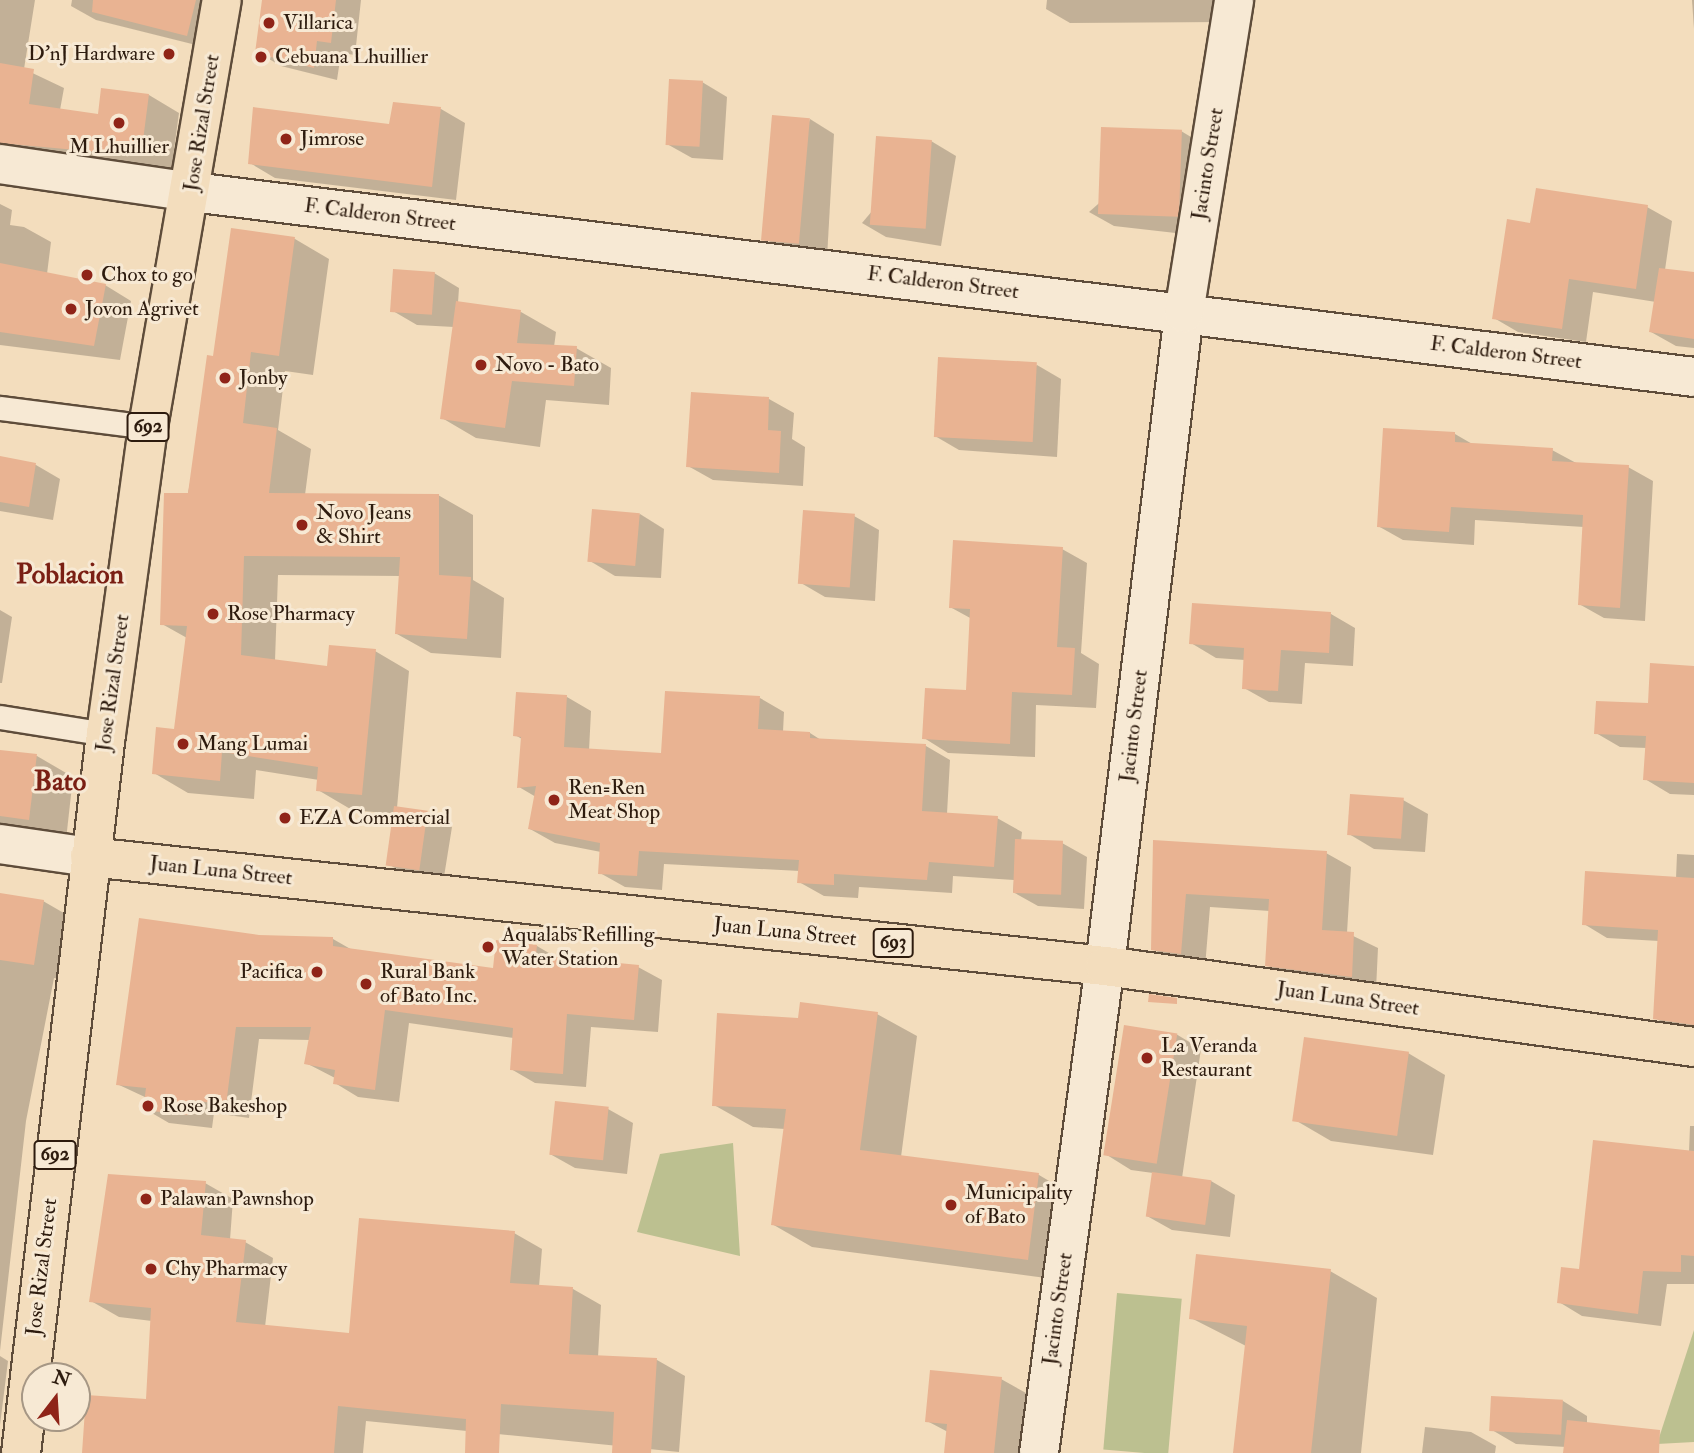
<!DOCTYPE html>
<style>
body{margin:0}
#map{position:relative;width:1694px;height:1453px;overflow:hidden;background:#f3ddbd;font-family:"IM FELL Double Pica",serif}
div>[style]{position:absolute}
.green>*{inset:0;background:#bcc090;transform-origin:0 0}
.shadow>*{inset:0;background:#0003}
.building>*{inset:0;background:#e9b392;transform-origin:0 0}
.roads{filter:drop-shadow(2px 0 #5e4c3a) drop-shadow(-2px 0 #5e4c3a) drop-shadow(0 2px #5e4c3a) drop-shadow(0 -2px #5e4c3a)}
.service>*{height:23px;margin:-11.5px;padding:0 11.5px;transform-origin:11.5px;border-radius:11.5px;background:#f7e9d4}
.minor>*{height:38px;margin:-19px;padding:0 19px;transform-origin:19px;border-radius:19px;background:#f7e9d4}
.tertiary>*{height:38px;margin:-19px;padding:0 19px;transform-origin:19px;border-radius:19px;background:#f7e9d4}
.primary>*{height:38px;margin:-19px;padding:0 19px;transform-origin:19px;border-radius:19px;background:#f3ddbd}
.dots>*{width:19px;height:19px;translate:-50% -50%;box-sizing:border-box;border:4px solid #f7e9d4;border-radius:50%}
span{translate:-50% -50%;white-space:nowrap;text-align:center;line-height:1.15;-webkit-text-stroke:6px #f7e9d4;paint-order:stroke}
.shield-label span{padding:2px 5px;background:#f7e9d4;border:2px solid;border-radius:5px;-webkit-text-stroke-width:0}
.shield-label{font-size:19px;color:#2d1b0e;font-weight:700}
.poi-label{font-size:21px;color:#2d1b0e}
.left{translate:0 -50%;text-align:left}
.right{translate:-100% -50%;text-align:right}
.street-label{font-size:21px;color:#2d1b0e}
.district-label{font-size:28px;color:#7a1f14;font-weight:700}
.north{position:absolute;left:21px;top:1362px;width:70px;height:70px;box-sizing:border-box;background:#f7e9d4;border:2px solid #a69785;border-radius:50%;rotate:17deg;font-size:19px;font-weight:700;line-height:28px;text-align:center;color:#2d1b0e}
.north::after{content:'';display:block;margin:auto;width:24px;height:32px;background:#8f2418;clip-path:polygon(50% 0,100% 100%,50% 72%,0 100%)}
</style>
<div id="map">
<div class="green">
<i style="clip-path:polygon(733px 1143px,740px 1256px,637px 1232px,660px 1154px)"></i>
<i style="left:1117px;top:1293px;width:65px;height:157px;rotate:5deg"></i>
<i style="clip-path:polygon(1694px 1330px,1694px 1442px,1657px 1444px)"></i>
</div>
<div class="shadow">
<i style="clip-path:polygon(0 0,35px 0,24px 69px,64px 88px,60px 110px,99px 116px,149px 95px,179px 113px,171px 172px,0 167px)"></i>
<i style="clip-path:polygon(72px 0,224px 0,212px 49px,96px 20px,71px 6px)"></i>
<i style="clip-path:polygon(264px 0,361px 0,355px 55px,341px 53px,337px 80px,281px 66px,257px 52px)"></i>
<i style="clip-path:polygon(1047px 0,1227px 0,1225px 22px,1070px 23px,1046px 9px)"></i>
<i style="clip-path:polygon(1692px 0,1694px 0,1694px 29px)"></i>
<i style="clip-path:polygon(702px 82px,727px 97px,723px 160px,692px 158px,667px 144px)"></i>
<i style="clip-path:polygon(395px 104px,441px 109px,465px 123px,456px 200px,275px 178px,250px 163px,391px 126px)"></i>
<i style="clip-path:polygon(810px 119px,834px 134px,827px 258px,791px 254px,767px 240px)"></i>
<i style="clip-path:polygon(1181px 131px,1206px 146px,1193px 235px,1114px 226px,1089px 212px)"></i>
<i style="clip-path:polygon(931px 141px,956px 156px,941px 246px,886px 237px,862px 223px)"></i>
<i style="clip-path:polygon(0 204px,12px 210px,10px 225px,24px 227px,51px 242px,47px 274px,105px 285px,131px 301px,120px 360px,0 345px)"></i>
<i style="clip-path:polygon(1647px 207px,1672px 221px,1665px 270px,1694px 274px,1694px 348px,1676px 346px,1651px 332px,1656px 302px,1593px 292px,1586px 342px,1518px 332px,1494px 318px,1532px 225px)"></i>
<i style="clip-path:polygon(232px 230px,295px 239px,329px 259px,313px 375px,285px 371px,278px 430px,311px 449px,305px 495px,438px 495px,473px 515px,473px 580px,504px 598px,501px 658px,431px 653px,397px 634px,401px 576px,278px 575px,275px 661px,329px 668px,375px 651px,409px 671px,397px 808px,427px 813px,452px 827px,443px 883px,413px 878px,388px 864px,395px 814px,352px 810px,318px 790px,319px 780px,256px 770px,254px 799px,188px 793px,154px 773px,176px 731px,187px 638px,162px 624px,215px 357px)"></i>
<i style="clip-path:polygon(434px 273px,459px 288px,458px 303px,521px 312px,556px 332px,554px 347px,576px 348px,611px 368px,609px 405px,546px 400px,540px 447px,476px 438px,442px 418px,454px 327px,417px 325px,393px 311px)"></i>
<i style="clip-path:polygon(1037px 365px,1061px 379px,1057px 457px,959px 450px,935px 436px)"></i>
<i style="clip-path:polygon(692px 394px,769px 399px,794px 413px,792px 439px,805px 447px,803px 486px,713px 480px,688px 466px)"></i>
<i style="clip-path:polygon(1455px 434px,1474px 445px,1552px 450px,1578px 464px,1628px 467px,1653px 481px,1645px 621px,1604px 618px,1579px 604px,1584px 527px,1475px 520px,1474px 545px,1403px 540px,1378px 526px)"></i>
<i style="clip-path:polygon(0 458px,36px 465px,60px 479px,53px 520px,0 511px)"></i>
<i style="clip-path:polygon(640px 514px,664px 529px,661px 578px,615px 576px,590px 561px)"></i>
<i style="clip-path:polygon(854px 516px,879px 530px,875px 601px,825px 597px,801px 583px)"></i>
<i style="clip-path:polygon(1062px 549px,1087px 563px,1081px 653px,1099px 664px,1096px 708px,1036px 705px,1035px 757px,948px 753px,924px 738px,968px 692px,972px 619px,950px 607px)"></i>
<i style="clip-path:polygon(0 610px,12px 617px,2px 683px,0 683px)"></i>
<i style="clip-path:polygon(1331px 614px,1355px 628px,1353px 666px,1305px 663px,1302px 704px,1269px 702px,1244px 688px,1245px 660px,1216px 658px,1191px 643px)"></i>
<i style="clip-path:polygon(1694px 668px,1694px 795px,1670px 794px,1645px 779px,1647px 748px,1620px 747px,1596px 733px,1650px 705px)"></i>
<i style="clip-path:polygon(567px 697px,591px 711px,589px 751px,663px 754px,760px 698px,784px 712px,783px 732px,810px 733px,821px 740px,926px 746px,950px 760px,947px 814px,997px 818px,1022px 832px,1021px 841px,1062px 843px,1087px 857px,1084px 909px,1038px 906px,1013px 892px,1014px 880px,953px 876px,952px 893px,859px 887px,858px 898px,824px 896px,799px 882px,800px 871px,664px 864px,662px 890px,625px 887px,600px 873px,601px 852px,555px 843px,530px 829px,536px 797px,519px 787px,522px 739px,515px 735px)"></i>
<i style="clip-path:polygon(0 751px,37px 756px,73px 777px,66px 840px,0 831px)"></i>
<i style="clip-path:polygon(1403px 800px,1428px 814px,1425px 852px,1374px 849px,1349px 834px)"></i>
<i style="clip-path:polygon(1155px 842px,1326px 853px,1351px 867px,1347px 933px,1378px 948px,1376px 990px,1292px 979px,1267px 965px,1270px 911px,1210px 907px,1205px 967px,1177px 964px,1153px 949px)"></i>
<i style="clip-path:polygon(1677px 854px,1694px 855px,1694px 1034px,1679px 1032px,1655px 1018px,1659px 941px,1607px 938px,1584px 924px,1676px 878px)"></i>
<i style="clip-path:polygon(0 894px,43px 901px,69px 916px,60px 979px,54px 978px,26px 1121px,0 1351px)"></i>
<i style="clip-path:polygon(259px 937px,333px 939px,354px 951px,494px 970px,537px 946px,559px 959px,638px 967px,662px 980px,658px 1032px,591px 1027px,586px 1087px,535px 1083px,511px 1069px,514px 1038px,409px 1023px,399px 1102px,358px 1097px,335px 1083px,335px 1078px,306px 1063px,310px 1040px,259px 1039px,249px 1118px,214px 1113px,212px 1128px,169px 1123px,145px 1109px,147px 1098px,117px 1084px)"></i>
<i style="clip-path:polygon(877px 1014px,917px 1036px,901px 1157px,1039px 1175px,1078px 1198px,1068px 1281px,812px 1247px,772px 1224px,785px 1129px,753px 1127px,714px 1105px,799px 1019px)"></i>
<i style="clip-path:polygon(1176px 1034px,1201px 1049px,1182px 1178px,1211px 1181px,1235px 1195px,1230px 1237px,1172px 1230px,1147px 1216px,1153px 1173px,1131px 1170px,1107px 1155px)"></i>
<i style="clip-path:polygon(1408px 1053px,1445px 1075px,1433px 1155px,1331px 1141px,1295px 1120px)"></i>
<i style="clip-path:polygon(608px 1109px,633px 1123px,627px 1174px,575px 1168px,550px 1154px)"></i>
<i style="clip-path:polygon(1690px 1126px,1694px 1126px,1694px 1284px,1667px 1284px,1661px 1326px,1582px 1316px,1559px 1302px,1689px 1152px)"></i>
<i style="clip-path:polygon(205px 1183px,233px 1199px,230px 1240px,245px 1242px,273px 1258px,265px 1327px,351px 1335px,514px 1233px,542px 1249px,539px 1287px,573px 1289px,601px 1305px,598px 1357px,657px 1360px,685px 1376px,679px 1452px,366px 1421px,363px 1453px,84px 1453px,148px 1401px,152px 1321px,119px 1317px,91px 1301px)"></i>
<i style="clip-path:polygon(1330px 1271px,1377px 1298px,1361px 1453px,1234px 1453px,1246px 1346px,1191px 1318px)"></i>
<i style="clip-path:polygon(0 1356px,8px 1361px,0 1425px)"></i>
<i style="clip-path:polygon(1001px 1379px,1026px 1393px,1023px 1453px,946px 1453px,948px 1432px,927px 1421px)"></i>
<i style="clip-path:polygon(1563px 1401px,1587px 1416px,1587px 1424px,1644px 1453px,1565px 1453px,1566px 1447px,1516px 1444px,1492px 1430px)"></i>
<i style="clip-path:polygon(1425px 1427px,1471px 1432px,1496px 1446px,1495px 1453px,1422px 1453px)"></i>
</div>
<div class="building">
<i style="clip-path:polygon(93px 0,196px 0,187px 36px,92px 12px)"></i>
<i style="clip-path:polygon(262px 0,336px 0,331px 43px,317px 41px,314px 68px,255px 53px)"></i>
<i style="clip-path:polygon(0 63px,34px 69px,29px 104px,98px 114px,101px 88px,149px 94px,141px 156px,0 143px)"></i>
<i style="left:669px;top:79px;width:34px;height:66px;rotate:3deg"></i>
<i style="clip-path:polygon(393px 102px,441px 107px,432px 187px,248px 164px,253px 107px,389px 124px)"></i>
<i style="left:772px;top:115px;width:38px;height:126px;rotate:5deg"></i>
<i style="left:1101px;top:127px;width:81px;height:87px;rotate:2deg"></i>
<i style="left:876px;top:136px;width:56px;height:89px;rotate:4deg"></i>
<i style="clip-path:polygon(1536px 188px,1648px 205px,1636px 289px,1569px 279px,1562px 329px,1492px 319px,1507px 219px,1530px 223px)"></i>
<i style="clip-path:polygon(231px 228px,295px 237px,279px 356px,251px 352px,243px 423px,277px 428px,269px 493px,439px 494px,439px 575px,471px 577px,467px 639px,395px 634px,400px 557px,244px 556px,241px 655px,327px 666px,329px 645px,376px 649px,362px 795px,316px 791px,318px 767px,222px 752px,220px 781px,152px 774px,156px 727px,174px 729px,187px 626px,160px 625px,164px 493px,188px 493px,207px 355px,213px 356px)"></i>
<i style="clip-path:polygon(0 263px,106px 284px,94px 346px,0 332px)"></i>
<i style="clip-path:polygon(1659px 268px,1694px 272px,1694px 339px,1649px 332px)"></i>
<i style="left:393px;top:269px;width:42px;height:43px;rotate:4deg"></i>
<i style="clip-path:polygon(456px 301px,521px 310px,517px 343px,577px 346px,574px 386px,512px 381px,505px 428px,440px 419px)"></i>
<i style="left:938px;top:357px;width:99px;height:80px;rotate:3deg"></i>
<i style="clip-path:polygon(691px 392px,769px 397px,768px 430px,781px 431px,779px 473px,686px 467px)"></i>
<i style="clip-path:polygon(1383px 428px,1455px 432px,1455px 442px,1553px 448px,1552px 461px,1629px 465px,1620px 608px,1578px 605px,1583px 515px,1451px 507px,1449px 532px,1377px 527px)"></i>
<i style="clip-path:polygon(0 456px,36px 463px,29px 507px,0 502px)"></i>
<i style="left:592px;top:509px;width:48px;height:53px;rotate:5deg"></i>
<i style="left:803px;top:510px;width:52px;height:74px;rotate:4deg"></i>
<i style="clip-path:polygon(953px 540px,1063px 547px,1057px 647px,1075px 648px,1072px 695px,1012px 692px,1010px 744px,922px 739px,925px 688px,966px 690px,970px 609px,949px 608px)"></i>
<i style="clip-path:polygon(1192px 603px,1331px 612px,1329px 653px,1281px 650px,1278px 691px,1242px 689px,1244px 648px,1189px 644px)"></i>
<i style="clip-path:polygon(1650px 663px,1694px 666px,1694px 783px,1643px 780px,1646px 736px,1594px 734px,1596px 701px,1648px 703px)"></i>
<i style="clip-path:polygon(665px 691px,760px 696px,758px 729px,810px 732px,810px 738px,926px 744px,922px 811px,998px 816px,994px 867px,929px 862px,927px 880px,834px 874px,834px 885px,797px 883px,799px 860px,639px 851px,637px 876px,598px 874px,600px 843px,528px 829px,536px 786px,517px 788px,521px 737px,513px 736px,516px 692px,567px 695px,564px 747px,661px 753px)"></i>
<i style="clip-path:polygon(0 750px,37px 754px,29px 820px,0 816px)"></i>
<i style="left:1350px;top:794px;width:54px;height:41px;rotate:4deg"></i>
<i style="left:394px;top:806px;width:34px;height:60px;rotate:8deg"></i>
<i style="left:1015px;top:839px;width:48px;height:54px;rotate:2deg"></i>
<i style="clip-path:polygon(1153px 840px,1327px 851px,1322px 930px,1354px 932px,1352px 977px,1265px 966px,1269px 899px,1186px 894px,1181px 954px,1151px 950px)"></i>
<i style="clip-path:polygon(1585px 871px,1694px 878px,1694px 1025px,1653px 1019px,1658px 930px,1582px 925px)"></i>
<i style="clip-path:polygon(0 893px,44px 900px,34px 965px,0 960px)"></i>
<i style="clip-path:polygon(139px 918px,259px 935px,333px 937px,333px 946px,493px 968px,496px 940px,537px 945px,536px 955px,639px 965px,634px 1020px,567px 1014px,563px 1074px,510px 1070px,513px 1028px,385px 1010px,375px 1090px,333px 1084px,335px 1070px,304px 1064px,311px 1027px,236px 1027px,226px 1105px,191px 1100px,188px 1115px,143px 1110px,146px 1088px,116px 1085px)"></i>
<i style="clip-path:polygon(1149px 994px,1177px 998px,1177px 1004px,1148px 1002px)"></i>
<i style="clip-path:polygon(800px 1002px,878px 1012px,860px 1150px,1039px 1173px,1028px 1260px,771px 1225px,786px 1109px,712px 1106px,717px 1013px,798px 1018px)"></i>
<i style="left:1124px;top:1025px;width:54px;height:132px;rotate:9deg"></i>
<i style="left:1304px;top:1037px;width:106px;height:85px;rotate:8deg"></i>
<i style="left:555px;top:1101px;width:54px;height:54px;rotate:6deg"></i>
<i style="clip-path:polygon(1593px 1140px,1694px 1151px,1694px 1256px,1681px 1255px,1681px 1272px,1643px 1271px,1638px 1314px,1557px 1303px,1561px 1267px,1579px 1269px)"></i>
<i style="left:1152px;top:1172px;width:60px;height:45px;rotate:8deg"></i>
<i style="clip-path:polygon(108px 1174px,206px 1181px,201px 1235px,246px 1240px,236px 1322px,349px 1333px,359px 1218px,515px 1231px,510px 1283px,573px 1287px,569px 1354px,657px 1358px,651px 1453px,612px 1453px,614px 1412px,501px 1404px,499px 1453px,465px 1453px,466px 1419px,338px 1406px,334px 1453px,82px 1453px,86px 1395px,146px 1399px,151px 1308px,89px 1302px)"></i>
<i style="clip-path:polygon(1196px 1254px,1331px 1269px,1311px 1453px,1233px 1453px,1247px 1326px,1189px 1319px)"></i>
<i style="clip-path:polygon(930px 1370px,1002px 1377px,994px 1453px,944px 1453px,947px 1424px,925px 1422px)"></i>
<i style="left:1491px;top:1396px;width:72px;height:35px;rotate:3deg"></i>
<i style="clip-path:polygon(1567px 1420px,1660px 1430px,1659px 1453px,1563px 1453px)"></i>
</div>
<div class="roads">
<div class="service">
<i style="left:0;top:408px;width:149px;rotate:7.3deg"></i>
<i style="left:0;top:717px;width:107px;rotate:9.1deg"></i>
</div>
<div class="minor">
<i style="left:0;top:164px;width:194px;rotate:8.3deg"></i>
<i style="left:192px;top:192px;width:1513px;rotate:7.02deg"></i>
<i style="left:1039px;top:1453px;width:491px;rotate:-82.3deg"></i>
<i style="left:1105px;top:966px;width:658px;rotate:-83.1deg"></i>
<i style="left:1184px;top:313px;width:317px;rotate:-80.9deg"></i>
</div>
<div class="tertiary">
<i style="left:0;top:844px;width:91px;rotate:8.2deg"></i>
</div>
<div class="primary">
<i style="left:90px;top:857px;width:1021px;rotate:6.13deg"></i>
<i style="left:1105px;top:966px;width:595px;rotate:7.83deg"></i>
<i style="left:21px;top:1453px;width:724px;rotate:-83.26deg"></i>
<i style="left:106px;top:734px;width:310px;rotate:-82.2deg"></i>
<i style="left:148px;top:427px;width:433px;rotate:-80.2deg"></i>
</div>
</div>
<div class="dots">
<i style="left:269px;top:23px;background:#8f2418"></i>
<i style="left:169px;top:54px;background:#8f2418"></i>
<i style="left:261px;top:57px;background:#8f2418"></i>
<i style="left:119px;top:123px;background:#8f2418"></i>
<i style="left:286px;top:139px;background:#8f2418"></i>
<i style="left:87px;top:275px;background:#8f2418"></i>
<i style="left:71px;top:309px;background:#8f2418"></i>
<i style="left:481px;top:365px;background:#8f2418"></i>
<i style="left:225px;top:378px;background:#8f2418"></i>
<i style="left:302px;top:525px;background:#8f2418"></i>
<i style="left:213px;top:614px;background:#8f2418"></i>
<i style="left:183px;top:744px;background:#8f2418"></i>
<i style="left:554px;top:800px;background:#8f2418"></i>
<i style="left:285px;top:818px;background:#8f2418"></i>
<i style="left:488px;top:947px;background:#8f2418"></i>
<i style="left:317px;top:972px;background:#8f2418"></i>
<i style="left:366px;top:984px;background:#8f2418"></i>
<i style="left:1147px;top:1058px;background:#8f2418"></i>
<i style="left:148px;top:1106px;background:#8f2418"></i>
<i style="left:146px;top:1199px;background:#8f2418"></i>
<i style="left:951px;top:1205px;background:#8f2418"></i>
<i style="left:151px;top:1269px;background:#8f2418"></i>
</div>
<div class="shield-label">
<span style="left:148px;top:427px">692</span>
<span style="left:893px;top:943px">693</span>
<span style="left:55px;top:1155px">692</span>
</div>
<div class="poi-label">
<span class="left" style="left:283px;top:23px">Villarica</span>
<span class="right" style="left:155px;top:54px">D'nJ Hardware</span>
<span class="left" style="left:275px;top:57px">Cebuana Lhuillier</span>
<span class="left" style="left:300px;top:139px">Jimrose</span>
<span style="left:119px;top:147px">M Lhuillier</span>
<span class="left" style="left:101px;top:275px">Chox to go</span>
<span class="left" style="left:85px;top:309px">Jovon Agrivet</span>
<span class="left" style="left:495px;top:365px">Novo - Bato</span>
<span class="left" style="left:239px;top:378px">Jonby</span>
<span class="left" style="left:316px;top:525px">Novo Jeans<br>&amp; Shirt</span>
<span class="left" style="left:227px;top:614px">Rose Pharmacy</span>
<span class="left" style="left:197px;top:744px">Mang Lumai</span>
<span class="left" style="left:568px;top:800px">Ren=Ren<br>Meat Shop</span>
<span class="left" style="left:299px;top:818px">EZA Commercial</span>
<span class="left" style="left:502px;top:947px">Aqualabs Refilling<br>Water Station</span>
<span class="right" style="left:303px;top:972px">Pacifica</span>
<span class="left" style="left:380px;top:984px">Rural Bank<br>of Bato Inc.</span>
<span class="left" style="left:1161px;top:1058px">La Veranda<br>Restaurant</span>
<span class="left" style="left:162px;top:1106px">Rose Bakeshop</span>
<span class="left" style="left:965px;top:1205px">Municipality<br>of Bato</span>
<span class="left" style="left:160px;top:1199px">Palawan Pawnshop</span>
<span class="left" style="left:165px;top:1269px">Chy Pharmacy</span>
</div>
<div class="street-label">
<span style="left:202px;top:123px;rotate:-81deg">Jose Rizal Street</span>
<span style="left:1208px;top:164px;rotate:-81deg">Jacinto Street</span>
<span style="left:380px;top:215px;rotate:7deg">F. Calderon Street</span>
<span style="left:943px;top:283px;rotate:7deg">F. Calderon Street</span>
<span style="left:1506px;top:353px;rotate:7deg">F. Calderon Street</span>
<span style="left:113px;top:683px;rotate:-82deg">Jose Rizal Street</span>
<span style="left:1134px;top:726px;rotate:-83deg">Jacinto Street</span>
<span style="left:221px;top:871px;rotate:6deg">Juan Luna Street</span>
<span style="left:785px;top:932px;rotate:6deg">Juan Luna Street</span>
<span style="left:1348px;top:999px;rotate:8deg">Juan Luna Street</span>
<span style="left:42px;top:1267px;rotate:-83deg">Jose Rizal Street</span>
<span style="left:1058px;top:1309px;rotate:-82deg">Jacinto Street</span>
</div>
<div class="district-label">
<span style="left:70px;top:575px">Poblacion</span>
<span style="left:60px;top:782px">Bato</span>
</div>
<div class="north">N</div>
</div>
